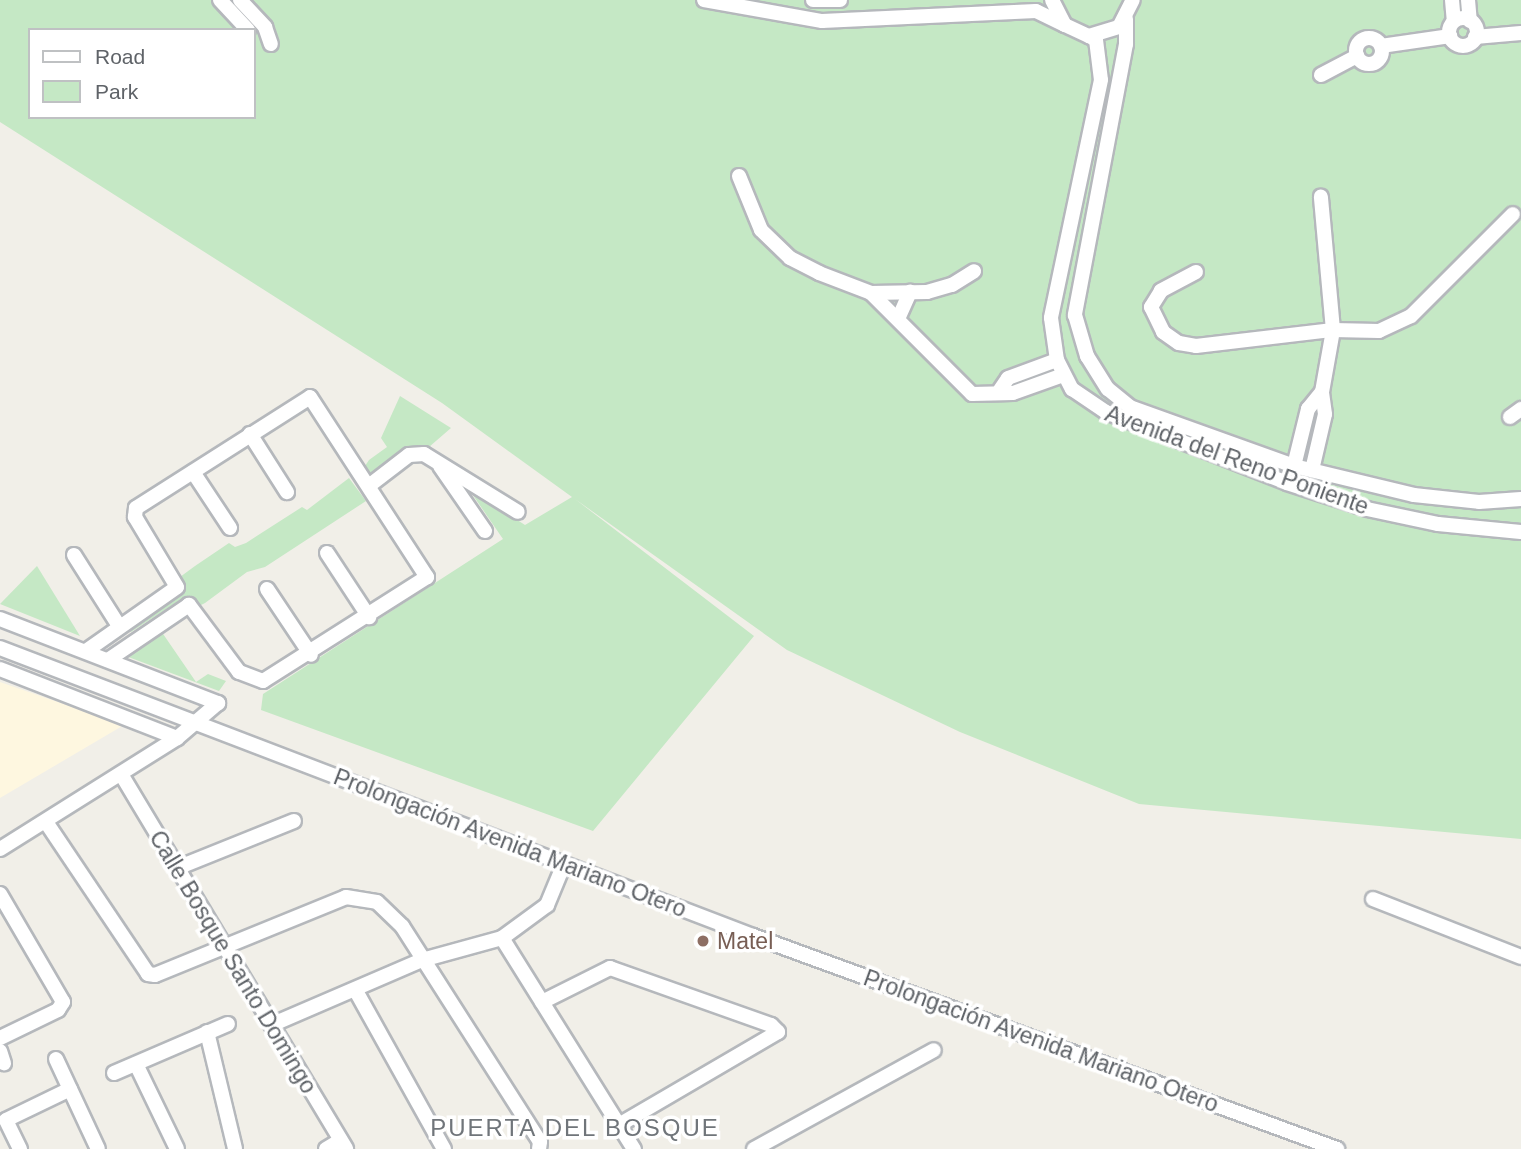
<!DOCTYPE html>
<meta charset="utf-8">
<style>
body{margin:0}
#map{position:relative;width:1521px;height:1149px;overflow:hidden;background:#f1efe8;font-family:Arial,sans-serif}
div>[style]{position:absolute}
.commercial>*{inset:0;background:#fef7e0}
.green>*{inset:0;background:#c5e8c5}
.roads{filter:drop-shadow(2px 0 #b5b8bc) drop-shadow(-2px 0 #b5b8bc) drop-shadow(0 2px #b5b8bc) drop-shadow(0 -2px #b5b8bc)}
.minor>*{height:14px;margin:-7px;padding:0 7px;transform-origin:7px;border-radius:7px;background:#fff}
.minor>.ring{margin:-7px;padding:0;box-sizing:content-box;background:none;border:14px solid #fff;border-radius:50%}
.dots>*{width:19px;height:19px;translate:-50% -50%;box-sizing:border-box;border:4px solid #fff;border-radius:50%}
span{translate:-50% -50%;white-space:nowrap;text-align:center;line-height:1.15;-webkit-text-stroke:7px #fff;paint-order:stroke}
.street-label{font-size:23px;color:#5f6368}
.education-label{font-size:23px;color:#785e54}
.left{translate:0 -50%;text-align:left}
.neighbourhood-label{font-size:24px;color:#70757a;letter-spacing:2px}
.legend{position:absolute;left:28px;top:28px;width:228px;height:91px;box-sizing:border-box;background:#fff;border:2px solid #bfc1c3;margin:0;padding:9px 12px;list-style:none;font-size:21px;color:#5f6368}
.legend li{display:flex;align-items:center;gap:14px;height:35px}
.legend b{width:35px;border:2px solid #bfc1c3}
</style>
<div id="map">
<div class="commercial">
<i style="clip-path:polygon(0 682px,124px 725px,0 798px)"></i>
</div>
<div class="green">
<i style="clip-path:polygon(evenodd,0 0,1521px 0,1521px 839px,1139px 804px,960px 732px,787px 650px,575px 499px,754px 636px,593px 831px,261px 710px,263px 694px,503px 539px,468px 488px,525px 525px,572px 497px,442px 403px,0 122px,0 0,30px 30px,254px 30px,254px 117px,30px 117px,30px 30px)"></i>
<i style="clip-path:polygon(400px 396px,451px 428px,429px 447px,366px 480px,361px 472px,369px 460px,387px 447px,381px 438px)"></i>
<i style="clip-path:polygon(349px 478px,366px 501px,265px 567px,247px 572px,205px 603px,199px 606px,194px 597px,186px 596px,131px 632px,128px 629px,182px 593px,180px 577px,195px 566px,229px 543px,235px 547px,246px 543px,302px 507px,307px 510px)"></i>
<i style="clip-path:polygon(37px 566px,80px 636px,0 604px)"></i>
<i style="clip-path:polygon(159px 628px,196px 682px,208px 674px,226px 681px,219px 691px,123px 655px,148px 638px,135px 654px)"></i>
</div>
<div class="roads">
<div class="minor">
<i style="left:220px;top:0;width:41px;rotate:47deg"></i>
<i style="left:240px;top:0;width:37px;rotate:47deg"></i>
<i style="left:265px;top:27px;width:18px;rotate:71deg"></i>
<i style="left:704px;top:0;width:120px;rotate:10.1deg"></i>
<i style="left:822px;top:21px;width:214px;rotate:-2.7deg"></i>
<i style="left:1036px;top:11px;width:32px;rotate:26deg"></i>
<i style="left:813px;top:0;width:27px"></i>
<i style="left:1052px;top:0;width:28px;rotate:63deg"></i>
<i style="left:1065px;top:25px;width:26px;rotate:25deg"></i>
<i style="left:1089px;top:36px;width:31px;rotate:-17deg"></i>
<i style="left:1119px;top:27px;width:30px;rotate:-63deg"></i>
<i style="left:1452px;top:0;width:21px;rotate:85deg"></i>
<i style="left:1468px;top:0;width:21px;rotate:85deg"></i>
<i class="ring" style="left:1449px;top:18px;width:14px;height:14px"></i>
<i style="left:1126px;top:19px;width:25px;rotate:90deg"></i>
<i style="left:1126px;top:44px;width:276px;rotate:100.7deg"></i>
<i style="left:1075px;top:315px;width:43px;rotate:73.7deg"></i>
<i style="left:1087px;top:356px;width:39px;rotate:58deg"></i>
<i style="left:1108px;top:389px;width:28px;rotate:39deg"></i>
<i style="left:1130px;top:407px;width:174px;rotate:19.8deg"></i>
<i style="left:1294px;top:466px;width:123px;rotate:13.6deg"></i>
<i style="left:1414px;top:495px;width:65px;rotate:6.1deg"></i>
<i style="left:1479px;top:502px;width:42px;rotate:-4.1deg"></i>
<i style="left:1089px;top:36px;width:8px;rotate:30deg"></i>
<i style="left:1096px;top:40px;width:40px;rotate:82.9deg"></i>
<i style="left:1101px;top:80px;width:243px;rotate:101.9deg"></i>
<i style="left:1051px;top:318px;width:42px;rotate:81.9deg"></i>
<i style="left:1057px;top:360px;width:33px;rotate:63deg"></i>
<i style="left:1072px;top:389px;width:41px;rotate:34.1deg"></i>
<i style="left:1106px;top:412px;width:194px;rotate:21.4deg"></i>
<i style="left:1287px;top:483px;width:84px;rotate:18deg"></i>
<i style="left:1367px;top:509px;width:73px;rotate:11.9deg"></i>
<i style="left:1438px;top:524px;width:83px;rotate:5.5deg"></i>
<i style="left:1475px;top:37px;width:46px;rotate:-5deg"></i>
<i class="ring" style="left:1356px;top:38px;width:12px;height:12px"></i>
<i style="left:1381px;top:46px;width:70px;rotate:-8.2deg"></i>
<i style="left:1321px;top:75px;width:41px;rotate:-27.8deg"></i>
<i style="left:739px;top:176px;width:58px;rotate:67.8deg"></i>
<i style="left:761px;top:230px;width:40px;rotate:44deg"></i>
<i style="left:790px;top:258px;width:33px;rotate:27deg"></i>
<i style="left:819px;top:273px;width:56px;rotate:21deg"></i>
<i style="left:871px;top:293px;width:56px;rotate:-1deg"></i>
<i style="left:927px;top:292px;width:26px;rotate:-16deg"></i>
<i style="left:952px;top:285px;width:26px;rotate:-32deg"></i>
<i style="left:1196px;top:272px;width:40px;rotate:152deg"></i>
<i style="left:1161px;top:291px;width:19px;rotate:122deg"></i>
<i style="left:1151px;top:307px;width:28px;rotate:64deg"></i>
<i style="left:1163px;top:332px;width:19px;rotate:35deg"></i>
<i style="left:1179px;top:343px;width:17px;rotate:10deg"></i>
<i style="left:1196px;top:346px;width:138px;rotate:-6.7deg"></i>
<i style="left:1333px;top:330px;width:46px;rotate:1.2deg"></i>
<i style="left:1379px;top:331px;width:35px;rotate:-25deg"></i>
<i style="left:1411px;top:316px;width:144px;rotate:-45deg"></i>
<i style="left:871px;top:293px;width:143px;rotate:45deg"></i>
<i style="left:972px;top:394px;width:41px;rotate:-1.4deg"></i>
<i style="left:1013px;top:393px;width:53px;rotate:-19.8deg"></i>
<i style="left:898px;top:319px;width:30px;rotate:-66deg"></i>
<i style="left:1000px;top:390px;width:14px;rotate:-56deg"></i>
<i style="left:1008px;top:378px;width:52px;rotate:-20.2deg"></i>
<i style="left:1510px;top:417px;width:14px;rotate:-36deg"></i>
<i style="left:250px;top:434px;width:69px;rotate:57.5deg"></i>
<i style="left:440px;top:466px;width:79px;rotate:55.3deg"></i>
<i style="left:1294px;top:466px;width:59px;rotate:-76.2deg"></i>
<i style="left:1308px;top:409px;width:22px;rotate:-51deg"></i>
<i style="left:1312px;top:470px;width:57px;rotate:-76.9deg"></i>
<i style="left:1325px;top:414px;width:22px;rotate:-98deg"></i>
<i style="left:1322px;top:392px;width:63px;rotate:-79.9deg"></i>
<i style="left:1333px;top:330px;width:134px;rotate:-95.2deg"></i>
<i style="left:193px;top:472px;width:67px;rotate:56.5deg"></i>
<i style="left:370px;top:485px;width:49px;rotate:-37.6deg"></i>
<i style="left:409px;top:455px;width:15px;rotate:-4deg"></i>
<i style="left:424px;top:454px;width:110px;rotate:31.7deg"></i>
<i style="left:327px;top:553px;width:77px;rotate:56.7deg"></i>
<i style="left:74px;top:555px;width:84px;rotate:57.6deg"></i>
<i style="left:267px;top:589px;width:79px;rotate:56.3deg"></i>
<i style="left:0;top:619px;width:234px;rotate:21.1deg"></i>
<i style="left:218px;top:703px;width:54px;rotate:139.5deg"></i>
<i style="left:177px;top:738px;width:209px;rotate:147.9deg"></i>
<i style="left:0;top:648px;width:806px;rotate:20.93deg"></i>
<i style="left:753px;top:936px;width:622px;rotate:20.04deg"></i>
<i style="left:86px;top:651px;width:111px;rotate:-35.1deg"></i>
<i style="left:177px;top:587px;width:82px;rotate:-121deg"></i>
<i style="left:135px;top:517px;width:9px;rotate:-84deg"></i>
<i style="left:136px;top:508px;width:206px;rotate:-32.5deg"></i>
<i style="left:310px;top:397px;width:215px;rotate:57deg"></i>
<i style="left:427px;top:577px;width:194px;rotate:147.6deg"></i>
<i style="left:263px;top:681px;width:26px;rotate:-159deg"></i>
<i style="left:239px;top:672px;width:84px;rotate:-126.7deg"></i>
<i style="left:189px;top:605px;width:98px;rotate:145.8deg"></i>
<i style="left:0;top:669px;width:190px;rotate:21.3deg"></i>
<i style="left:121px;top:774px;width:437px;rotate:59deg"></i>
<i style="left:46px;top:822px;width:183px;rotate:56.1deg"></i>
<i style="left:148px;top:974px;width:7px;rotate:8deg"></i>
<i style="left:155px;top:975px;width:206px;rotate:-22.2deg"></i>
<i style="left:346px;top:897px;width:31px;rotate:9deg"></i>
<i style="left:377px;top:902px;width:35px;rotate:44deg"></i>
<i style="left:402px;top:926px;width:256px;rotate:57.4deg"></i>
<i style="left:540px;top:1142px;width:7px;rotate:98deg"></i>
<i style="left:177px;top:868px;width:126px;rotate:-21.9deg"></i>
<i style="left:0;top:894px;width:125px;rotate:59.7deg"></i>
<i style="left:63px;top:1002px;width:9px;rotate:122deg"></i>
<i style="left:58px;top:1010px;width:64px;rotate:154.2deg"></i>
<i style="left:1373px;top:899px;width:159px;rotate:21.4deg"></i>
<i style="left:502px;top:938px;width:249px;rotate:58deg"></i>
<i style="left:356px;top:991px;width:181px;rotate:60.9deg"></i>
<i style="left:542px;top:1002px;width:76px;rotate:-26.6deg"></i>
<i style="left:610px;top:968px;width:171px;rotate:19.5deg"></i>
<i style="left:771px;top:1025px;width:10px;rotate:45deg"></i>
<i style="left:778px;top:1032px;width:184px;rotate:149.7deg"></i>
<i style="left:271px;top:1025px;width:164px;rotate:-23.3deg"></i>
<i style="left:422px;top:960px;width:83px;rotate:-15.4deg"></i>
<i style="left:502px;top:938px;width:56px;rotate:-36.3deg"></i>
<i style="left:547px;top:905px;width:44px;rotate:-67.5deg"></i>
<i style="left:207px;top:1032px;width:120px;rotate:76.5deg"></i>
<i style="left:0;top:1051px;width:13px;rotate:72deg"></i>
<i style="left:56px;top:1059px;width:99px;rotate:65deg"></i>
<i style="left:136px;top:1064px;width:94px;rotate:64.2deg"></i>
<i style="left:114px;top:1073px;width:124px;rotate:-23.3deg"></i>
<i style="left:20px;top:1149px;width:32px;rotate:-116deg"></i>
<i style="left:6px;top:1120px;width:71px;rotate:-25.8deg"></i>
<i style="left:326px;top:1149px;width:17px;rotate:-31deg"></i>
<i style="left:754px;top:1149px;width:205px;rotate:-28.8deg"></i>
</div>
</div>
<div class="dots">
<i style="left:703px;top:941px;background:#8d6e63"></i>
</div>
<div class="street-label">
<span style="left:1237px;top:460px;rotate:20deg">Avenida del Reno Poniente</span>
<span style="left:510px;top:843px;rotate:21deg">Prolongación Avenida Mariano Otero</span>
<span style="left:233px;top:962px;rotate:59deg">Calle Bosque Santo Domingo</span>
<span style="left:1041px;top:1041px;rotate:20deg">Prolongación Avenida Mariano Otero</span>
</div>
<div class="education-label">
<span class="left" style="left:717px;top:941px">Matel</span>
</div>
<div class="neighbourhood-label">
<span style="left:575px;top:1128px">PUERTA DEL BOSQUE</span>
</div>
<ul class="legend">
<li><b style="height:9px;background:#fff"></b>Road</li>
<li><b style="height:19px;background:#c5e8c5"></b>Park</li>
</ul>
</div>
